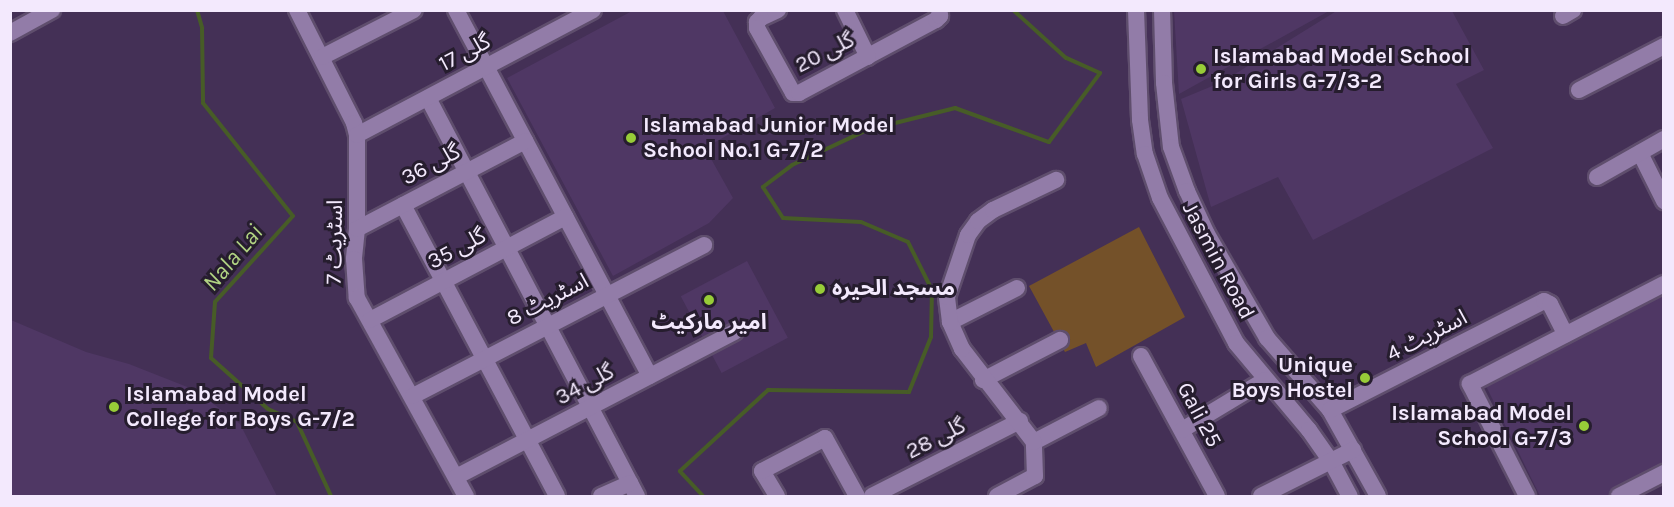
<!DOCTYPE html>
<meta charset="utf-8">
<style>
body{margin:0}
#map{position:relative;width:1674px;height:507px;overflow:hidden;background:#443056;font-family:Karla,"Noto Sans Arabic",sans-serif}
div>[style]{position:absolute}
.built>*{inset:0;background:#4f3764;transform-origin:0 0}
.green>*{inset:0;background:#745129}
.stream>*{height:4px;margin:-2px;padding:0 2px;transform-origin:2px;border-radius:2px;background:#475c27}
.roads{filter:drop-shadow(2px 0 #5f4e6d) drop-shadow(-2px 0 #5f4e6d) drop-shadow(0 2px #5f4e6d) drop-shadow(0 -2px #5f4e6d)}
.minor>*{height:16px;margin:-8px;padding:0 8px;transform-origin:8px;border-radius:8px;background:#927ca8}
.dots>*{width:16px;height:16px;translate:-50% -50%;box-sizing:border-box;border:3px solid #261d2e;border-radius:50%}
span{translate:-50% -50%;white-space:nowrap;text-align:center;line-height:1.15;-webkit-text-stroke:6px #261d2e;paint-order:stroke}
.street-label{font-size:22px;color:#f3e9fd}
.poi-label{font-size:22px;color:#f3e9fd;font-weight:700}
.left{translate:0 -50%;text-align:left}
.right{translate:-100% -50%;text-align:right}
.water-label{font-size:24px;color:#b1d383;font-style:italic}
.frame{position:absolute;inset:0;border:12px solid #f3e9fd;pointer-events:none}
</style>
<div id="map">
<div class="built">
<i style="clip-path:polygon(1338px 10px,1452px 11px,1484px 70px,1456px 84px,1493px 148px,1313px 240px,1278px 177px,1211px 207px,1181px 99px,1222px 82px)"></i>
<i style="clip-path:polygon(632px 11px,723px 11px,775px 108px,705px 148px,733px 198px,709px 223px,613px 276px,507px 78px)"></i>
<i style="clip-path:polygon(1174px 11px,1174px 10px,1329px 11px,1179px 94px)"></i>
<i style="left:747px;top:261px;width:87px;height:75px;rotate:62deg"></i>
<i style="clip-path:polygon(1663px 291px,1663px 467px,1608px 496px,1540px 496px,1485px 384px)"></i>
<i style="clip-path:polygon(11px 320px,86px 352px,129px 364px,195px 390px,240px 424px,277px 496px,11px 496px)"></i>
</div>
<div class="green">
<i style="clip-path:polygon(1139px 227px,1185px 317px,1096px 367px,1086px 343px,1065px 352px,1029px 286px)"></i>
</div>
<div class="stream">
<i style="left:197px;top:10px;width:19px;rotate:74deg"></i>
<i style="left:202px;top:28px;width:75px;rotate:89.2deg"></i>
<i style="left:203px;top:103px;width:144px;rotate:51.5deg"></i>
<i style="left:293px;top:216px;width:116px;rotate:132.2deg"></i>
<i style="left:215px;top:302px;width:56px;rotate:94.1deg"></i>
<i style="left:211px;top:358px;width:76px;rotate:41.8deg"></i>
<i style="left:268px;top:409px;width:32px;rotate:24deg"></i>
<i style="left:297px;top:422px;width:81px;rotate:65.3deg"></i>
<i style="left:703px;top:496px;width:34px;rotate:-133deg"></i>
<i style="left:680px;top:471px;width:120px;rotate:-42.6deg"></i>
<i style="left:768px;top:390px;width:141px;rotate:0.8deg"></i>
<i style="left:909px;top:392px;width:59px;rotate:-68.2deg"></i>
<i style="left:931px;top:337px;width:47px;rotate:-88.8deg"></i>
<i style="left:932px;top:290px;width:54px;rotate:-116.6deg"></i>
<i style="left:908px;top:242px;width:51px;rotate:-156.9deg"></i>
<i style="left:861px;top:222px;width:78px;rotate:-177.1deg"></i>
<i style="left:783px;top:218px;width:37px;rotate:-123deg"></i>
<i style="left:763px;top:187px;width:36px;rotate:-37deg"></i>
<i style="left:792px;top:165px;width:83px;rotate:-25deg"></i>
<i style="left:867px;top:130px;width:91px;rotate:-14deg"></i>
<i style="left:955px;top:108px;width:100px;rotate:19.9deg"></i>
<i style="left:1049px;top:142px;width:86px;rotate:-53.5deg"></i>
<i style="left:1100px;top:73px;width:37px;rotate:-156deg"></i>
<i style="left:1066px;top:58px;width:72px;rotate:-137.8deg"></i>
</div>
<div class="roads">
<div class="minor">
<i style="left:297px;top:10px;width:127px;rotate:63.2deg"></i>
<i style="left:354px;top:123px;width:12px;rotate:76deg"></i>
<i style="left:357px;top:135px;width:94px;rotate:90deg"></i>
<i style="left:357px;top:229px;width:30px;rotate:96deg"></i>
<i style="left:354px;top:259px;width:39px;rotate:86deg"></i>
<i style="left:357px;top:298px;width:226px;rotate:61.2deg"></i>
<i style="left:456px;top:10px;width:414px;rotate:62.1deg"></i>
<i style="left:778px;top:10px;width:19px;rotate:155deg"></i>
<i style="left:761px;top:18px;width:6px;rotate:135deg"></i>
<i style="left:757px;top:22px;width:6px;rotate:90deg"></i>
<i style="left:757px;top:28px;width:74px;rotate:61deg"></i>
<i style="left:793px;top:93px;width:6px"></i>
<i style="left:799px;top:93px;width:155px;rotate:-28.1deg"></i>
<i style="left:936px;top:20px;width:6px;rotate:-45deg"></i>
<i style="left:940px;top:16px;width:6px;rotate:-99deg"></i>
<i style="left:845px;top:10px;width:52px;rotate:63.9deg"></i>
<i style="left:1136px;top:10px;width:110px;rotate:87.9deg"></i>
<i style="left:1140px;top:120px;width:34px;rotate:82deg"></i>
<i style="left:1145px;top:154px;width:46px;rotate:71.2deg"></i>
<i style="left:1160px;top:198px;width:164px;rotate:62.3deg"></i>
<i style="left:1236px;top:343px;width:114px;rotate:50deg"></i>
<i style="left:1309px;top:430px;width:38px;rotate:55deg"></i>
<i style="left:1331px;top:461px;width:40px;rotate:62deg"></i>
<i style="left:1162px;top:10px;width:73px;rotate:88.4deg"></i>
<i style="left:1164px;top:83px;width:64px;rotate:83.8deg"></i>
<i style="left:1171px;top:147px;width:47px;rotate:70deg"></i>
<i style="left:1187px;top:191px;width:47px;rotate:65.1deg"></i>
<i style="left:1207px;top:234px;width:120px;rotate:60deg"></i>
<i style="left:1267px;top:338px;width:96px;rotate:48.8deg"></i>
<i style="left:1330px;top:410px;width:98px;rotate:60.8deg"></i>
<i style="left:1563px;top:16px;width:12px;rotate:-31deg"></i>
<i style="left:10px;top:33px;width:48px;rotate:-28.7deg"></i>
<i style="left:322px;top:57px;width:103px;rotate:-27.1deg"></i>
<i style="left:1579px;top:90px;width:96px;rotate:-27.4deg"></i>
<i style="left:428px;top:98px;width:450px;rotate:62.3deg"></i>
<i style="left:357px;top:135px;width:267px;rotate:-27.9deg"></i>
<i style="left:1640px;top:153px;width:54px;rotate:63.4deg"></i>
<i style="left:1597px;top:177px;width:77px;rotate:-29.6deg"></i>
<i style="left:403px;top:205px;width:329px;rotate:62.1deg"></i>
<i style="left:357px;top:229px;width:190px;rotate:-27.6deg"></i>
<i style="left:370px;top:320px;width:221px;rotate:-27.8deg"></i>
<i style="left:950px;top:322px;width:75px;rotate:-26.9deg"></i>
<i style="left:1141px;top:356px;width:159px;rotate:61.5deg"></i>
<i style="left:983px;top:380px;width:87px;rotate:-27.5deg"></i>
<i style="left:413px;top:396px;width:328px;rotate:-27.4deg"></i>
<i style="left:1330px;top:410px;width:240px;rotate:-27deg"></i>
<i style="left:1544px;top:301px;width:7px;rotate:27deg"></i>
<i style="left:1550px;top:304px;width:34px;rotate:63deg"></i>
<i style="left:1182px;top:430px;width:97px;rotate:-31.1deg"></i>
<i style="left:1034px;top:442px;width:73px;rotate:-27.6deg"></i>
<i style="left:456px;top:477px;width:314px;rotate:-27.5deg"></i>
<i style="left:601px;top:496px;width:32px;rotate:-24deg"></i>
<i style="left:777px;top:496px;width:29px;rotate:-121deg"></i>
<i style="left:762px;top:471px;width:71px;rotate:-27.6deg"></i>
<i style="left:825px;top:438px;width:66px;rotate:61.1deg"></i>
<i style="left:872px;top:496px;width:166px;rotate:-26.9deg"></i>
<i style="left:997px;top:496px;width:43px;rotate:-27.8deg"></i>
<i style="left:1035px;top:476px;width:34px;rotate:-92deg"></i>
<i style="left:1034px;top:442px;width:118px;rotate:-127.7deg"></i>
<i style="left:962px;top:349px;width:30px;rotate:-114deg"></i>
<i style="left:950px;top:322px;width:25px;rotate:-97deg"></i>
<i style="left:947px;top:297px;width:65px;rotate:-71.3deg"></i>
<i style="left:968px;top:235px;width:17px;rotate:-54deg"></i>
<i style="left:978px;top:221px;width:19px;rotate:-36deg"></i>
<i style="left:993px;top:210px;width:70px;rotate:-25.5deg"></i>
<i style="left:1261px;top:496px;width:103px;rotate:-26.6deg"></i>
<i style="left:1527px;top:496px;width:126px;rotate:-117deg"></i>
<i style="left:1470px;top:384px;width:218px;rotate:-27.3deg"></i>
<i style="left:1619px;top:496px;width:51px;rotate:-27.1deg"></i>
</div>
</div>
<div class="dots">
<i style="left:1201px;top:69px;background:#97cc38"></i>
<i style="left:631px;top:138px;background:#97cc38"></i>
<i style="left:820px;top:289px;background:#97cc38"></i>
<i style="left:709px;top:300px;background:#97cc38"></i>
<i style="left:1365px;top:378px;background:#97cc38"></i>
<i style="left:114px;top:407px;background:#97cc38"></i>
<i style="left:1584px;top:426px;background:#97cc38"></i>
</div>
<div class="street-label">
<span style="left:465px;top:53px;rotate:-28deg">گلی 17</span>
<span style="left:825px;top:53px;rotate:-27deg">گلی 20</span>
<span style="left:431px;top:165px;rotate:-28deg">گلی 36</span>
<span style="left:335px;top:242px;rotate:-89deg">اسٹریٹ 7</span>
<span style="left:457px;top:249px;rotate:-28deg">گلی 35</span>
<span style="left:1218px;top:261px;rotate:62deg">Jasmin Road</span>
<span style="left:548px;top:300px;rotate:-27deg">اسٹریٹ 8</span>
<span style="left:1427px;top:336px;rotate:-27deg">اسٹریٹ 4</span>
<span style="left:585px;top:385px;rotate:-28deg">گلی 34</span>
<span style="left:1199px;top:415px;rotate:62deg">Gali 25</span>
<span style="left:936px;top:439px;rotate:-27deg">گلی 28</span>
</div>
<div class="poi-label">
<span class="left" style="left:1213px;top:69px">Islamabad Model School<br>for Girls G-7/3-2</span>
<span class="left" style="left:643px;top:138px">Islamabad Junior Model<br>School No.1 G-7/2</span>
<span class="left" style="left:832px;top:289px">مسجد الحیرہ</span>
<span style="left:709px;top:323px">امیر مارکیٹ</span>
<span class="right" style="left:1353px;top:378px">Unique<br>Boys Hostel</span>
<span class="left" style="left:126px;top:407px">Islamabad Model<br>College for Boys G-7/2</span>
<span class="right" style="left:1572px;top:426px">Islamabad Model<br>School G-7/3</span>
</div>
<div class="water-label">
<span style="left:233px;top:258px;rotate:-50deg">Nala Lai</span>
</div>
<div class="frame"></div>
</div>
